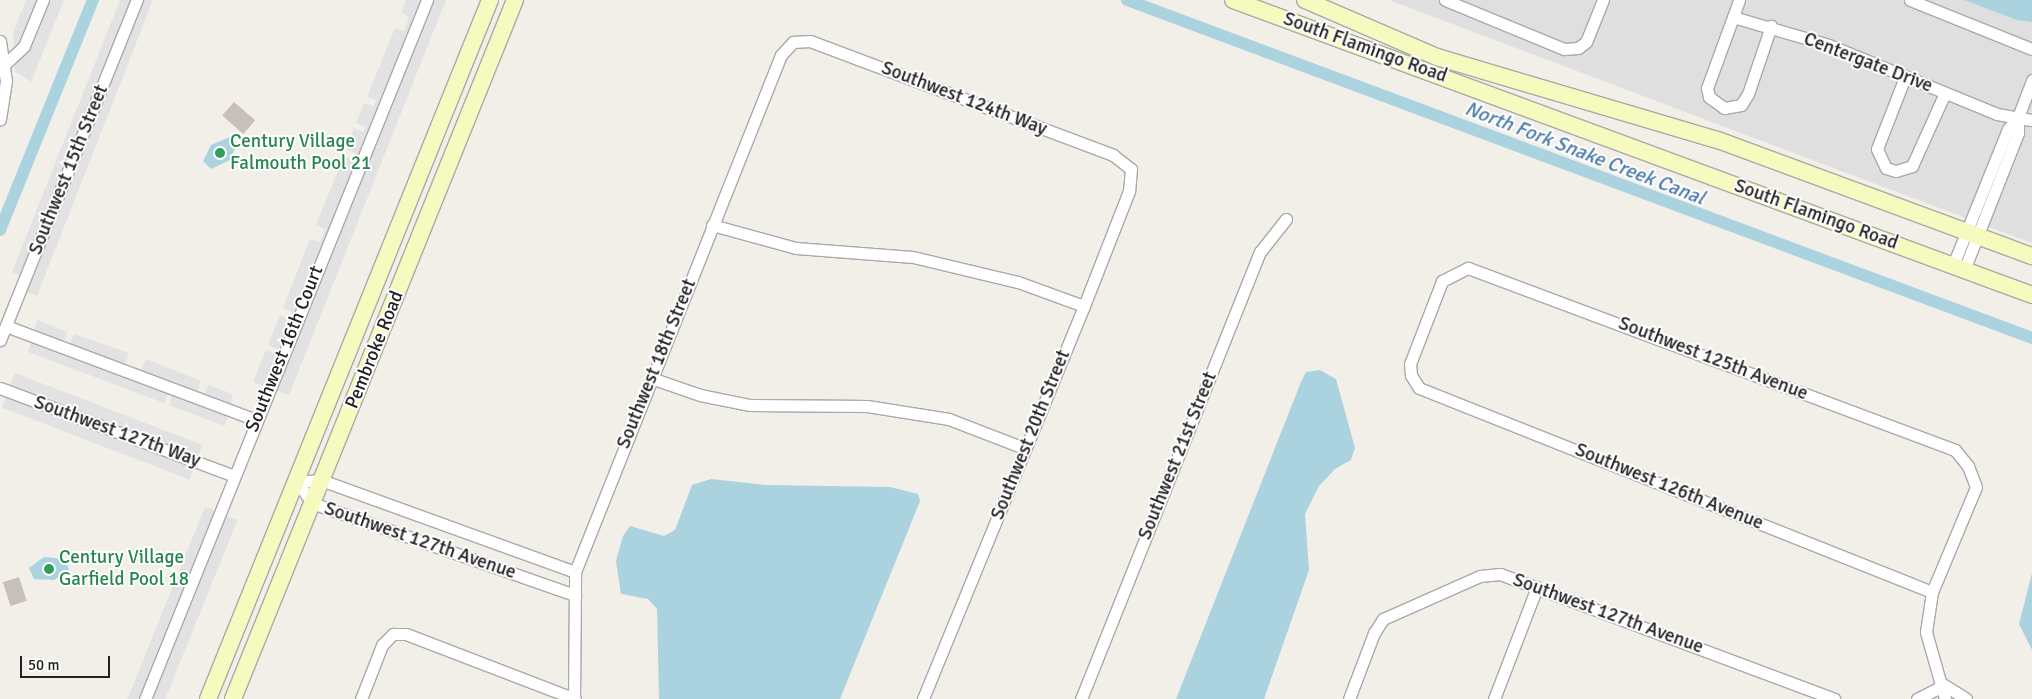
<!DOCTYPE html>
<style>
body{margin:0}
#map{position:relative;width:2032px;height:699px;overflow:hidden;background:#f2efe9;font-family:Signika,sans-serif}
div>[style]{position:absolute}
.residential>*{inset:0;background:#e0dfdf}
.parking>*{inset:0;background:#e2e2e2;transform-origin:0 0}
.water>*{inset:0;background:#aad3df}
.canal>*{height:12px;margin:-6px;padding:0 6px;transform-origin:6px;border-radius:6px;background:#aad3df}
.building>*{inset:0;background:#c7bfb8;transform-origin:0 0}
.roads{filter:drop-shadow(1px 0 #a9a9a9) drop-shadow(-1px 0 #a9a9a9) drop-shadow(0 1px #a9a9a9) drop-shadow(0 -1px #a9a9a9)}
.street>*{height:11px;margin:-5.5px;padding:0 5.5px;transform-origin:5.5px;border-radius:5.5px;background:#fff}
.secondary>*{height:16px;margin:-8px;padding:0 8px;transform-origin:8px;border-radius:8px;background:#f7fabf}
.dots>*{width:14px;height:14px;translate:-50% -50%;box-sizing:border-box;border:2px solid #fff;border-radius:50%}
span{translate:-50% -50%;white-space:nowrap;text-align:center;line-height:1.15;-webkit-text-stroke:4px #fff;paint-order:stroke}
.street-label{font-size:19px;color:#222}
.leisure-label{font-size:19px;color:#27864d}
.left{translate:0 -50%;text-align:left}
.water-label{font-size:20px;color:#4a7aab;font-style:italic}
.scale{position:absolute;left:20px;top:656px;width:90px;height:22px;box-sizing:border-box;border:2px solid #222;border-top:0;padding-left:6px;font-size:15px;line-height:18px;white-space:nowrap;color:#222;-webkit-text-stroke:4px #fff;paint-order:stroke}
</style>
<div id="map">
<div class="residential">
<i style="clip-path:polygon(1389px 0,2032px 0,2032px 243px)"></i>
</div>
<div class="parking">
<i style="clip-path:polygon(26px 0,64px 0,31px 82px,15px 71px,13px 33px)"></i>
<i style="clip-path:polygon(120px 0,153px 0,37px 296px,15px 288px,19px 275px,12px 272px)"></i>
<i style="clip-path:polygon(406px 0,446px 0,289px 395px,253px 382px,266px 350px,275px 353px,277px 349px,268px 345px,280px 315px,289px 319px,292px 312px,283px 308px,310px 239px,320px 242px,325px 229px,316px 225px,344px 156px,352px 159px,355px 153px,346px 149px,354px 128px,363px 132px,366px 127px,356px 123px,364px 103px,374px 106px,376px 100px,367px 97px,395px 28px,404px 31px,409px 17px,401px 13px)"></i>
<i style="clip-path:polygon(37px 320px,67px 332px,64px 341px,70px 344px,74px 334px,129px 353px,125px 364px,141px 370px,146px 359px,201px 381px,197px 392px,204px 394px,208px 385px,233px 394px,225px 426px,169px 405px,172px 396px,168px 394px,164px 403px,28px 352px)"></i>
<i style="left:15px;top:373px;width:201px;height:37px;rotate:21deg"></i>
<i style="left:205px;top:507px;width:35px;height:207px;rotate:22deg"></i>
</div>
<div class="water">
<i style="clip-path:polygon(1964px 0,2032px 0,2032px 22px,2017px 20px)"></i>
<i style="clip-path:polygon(230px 137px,237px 144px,230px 160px,211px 169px,203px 161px,211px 145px)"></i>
<i style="clip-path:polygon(1320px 370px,1336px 379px,1355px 448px,1351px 460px,1335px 469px,1319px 486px,1305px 514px,1309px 570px,1264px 699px,1176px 699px,1301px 382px,1306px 372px)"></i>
<i style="clip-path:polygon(711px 479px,767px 485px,890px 487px,918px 494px,920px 501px,840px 699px,659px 699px,657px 609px,648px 599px,621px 594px,616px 561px,623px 536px,630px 526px,664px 536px,675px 530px,692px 485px)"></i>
<i style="clip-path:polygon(44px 557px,65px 559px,69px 570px,54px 580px,34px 579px,29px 568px)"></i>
<i style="clip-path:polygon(2032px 573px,2032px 650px,2019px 624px)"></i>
</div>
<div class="canal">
<i style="left:1127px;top:0;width:966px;rotate:20.48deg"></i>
<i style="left:0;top:230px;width:248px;rotate:-68deg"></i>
</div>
<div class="building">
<i style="left:234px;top:102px;width:28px;height:18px;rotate:41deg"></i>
<i style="left:19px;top:577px;width:25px;height:17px;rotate:72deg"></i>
</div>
<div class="roads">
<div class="street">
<i style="left:1445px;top:0;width:129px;rotate:22.4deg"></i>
<i style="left:1564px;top:49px;width:14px;rotate:-4deg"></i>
<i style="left:1578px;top:48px;width:10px;rotate:-37deg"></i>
<i style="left:1586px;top:42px;width:45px;rotate:-68deg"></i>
<i style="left:1739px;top:0;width:18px;rotate:109deg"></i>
<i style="left:1733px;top:17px;width:100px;rotate:16.3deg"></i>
<i style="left:1829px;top:45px;width:182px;rotate:22.3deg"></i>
<i style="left:1997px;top:114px;width:36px;rotate:10deg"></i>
<i style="left:1910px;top:0;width:131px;rotate:21.9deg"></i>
<i style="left:1733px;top:17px;width:76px;rotate:110.1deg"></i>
<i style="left:1707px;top:88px;width:9px;rotate:77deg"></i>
<i style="left:1709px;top:97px;width:19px;rotate:36deg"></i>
<i style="left:1724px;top:108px;width:17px;rotate:-10deg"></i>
<i style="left:1741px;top:105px;width:13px;rotate:-58deg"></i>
<i style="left:1748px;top:94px;width:72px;rotate:-71.3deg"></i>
<i style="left:0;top:41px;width:40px;rotate:81.5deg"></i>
<i style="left:6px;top:81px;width:39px;rotate:99deg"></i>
<i style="left:5px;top:64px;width:26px;rotate:-43deg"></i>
<i style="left:24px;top:46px;width:50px;rotate:-67.6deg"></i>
<i style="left:1905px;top:77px;width:77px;rotate:111.3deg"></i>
<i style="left:1877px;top:149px;width:21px;rotate:65deg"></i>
<i style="left:1886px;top:168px;width:10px;rotate:17deg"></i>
<i style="left:1896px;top:171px;width:17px;rotate:-17deg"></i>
<i style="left:1912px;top:166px;width:80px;rotate:-65.7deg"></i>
<i style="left:712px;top:225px;width:87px;rotate:15.3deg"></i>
<i style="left:796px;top:248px;width:117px;rotate:4.4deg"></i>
<i style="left:913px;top:257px;width:108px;rotate:13.4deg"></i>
<i style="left:1018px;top:282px;width:70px;rotate:20deg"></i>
<i style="left:1953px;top:265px;width:147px;rotate:-68deg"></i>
<i style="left:2008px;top:129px;width:16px;rotate:-50deg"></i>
<i style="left:2018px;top:117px;width:40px;rotate:-69deg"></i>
<i style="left:1964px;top:270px;width:147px;rotate:-68.5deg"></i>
<i style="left:2018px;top:133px;width:16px;rotate:-90deg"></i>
<i style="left:6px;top:326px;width:267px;rotate:20.6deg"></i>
<i style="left:0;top:340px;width:367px;rotate:-68.1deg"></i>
<i style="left:651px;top:378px;width:52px;rotate:19.1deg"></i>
<i style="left:700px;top:395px;width:50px;rotate:11.5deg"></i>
<i style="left:749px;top:405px;width:118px;rotate:0.5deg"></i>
<i style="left:867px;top:406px;width:83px;rotate:9deg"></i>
<i style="left:949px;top:419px;width:80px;rotate:21.1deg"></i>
<i style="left:0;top:388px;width:250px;rotate:20.6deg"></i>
<i style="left:297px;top:482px;width:26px;rotate:54deg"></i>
<i style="left:312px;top:503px;width:279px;rotate:19.3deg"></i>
<i style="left:297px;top:482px;width:24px;rotate:-5deg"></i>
<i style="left:321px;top:480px;width:270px;rotate:19.9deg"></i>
<i style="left:1932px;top:592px;width:552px;rotate:-158.31deg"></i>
<i style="left:1419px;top:388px;width:15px;rotate:-122deg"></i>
<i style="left:1411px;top:375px;width:11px;rotate:-95deg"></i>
<i style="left:1410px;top:364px;width:89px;rotate:-68.9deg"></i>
<i style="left:1442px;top:281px;width:29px;rotate:-27deg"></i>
<i style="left:1468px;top:268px;width:520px;rotate:20.49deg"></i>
<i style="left:1955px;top:450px;width:21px;rotate:51deg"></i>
<i style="left:1968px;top:466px;width:22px;rotate:69deg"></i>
<i style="left:1976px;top:487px;width:114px;rotate:112.7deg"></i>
<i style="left:1932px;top:592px;width:40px;rotate:98.5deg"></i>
<i style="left:1926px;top:632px;width:70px;rotate:74.2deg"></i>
<i style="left:1944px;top:685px;width:26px;rotate:32deg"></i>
<i style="left:145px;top:699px;width:754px;rotate:-68.03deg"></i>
<i style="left:361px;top:699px;width:58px;rotate:-68.7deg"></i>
<i style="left:382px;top:645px;width:16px;rotate:-45deg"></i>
<i style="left:393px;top:634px;width:13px"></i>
<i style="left:406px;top:634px;width:181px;rotate:21deg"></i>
<i style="left:574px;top:699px;width:127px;rotate:-89.5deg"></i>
<i style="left:575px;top:572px;width:557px;rotate:-68.28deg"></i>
<i style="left:781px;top:55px;width:18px;rotate:-47deg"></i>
<i style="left:793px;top:42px;width:17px;rotate:-3deg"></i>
<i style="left:810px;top:41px;width:324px;rotate:20.6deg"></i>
<i style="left:1113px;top:155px;width:23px;rotate:38deg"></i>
<i style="left:1131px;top:169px;width:22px;rotate:95deg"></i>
<i style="left:1129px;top:191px;width:123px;rotate:111.4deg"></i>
<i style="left:1084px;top:306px;width:425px;rotate:112.3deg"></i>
<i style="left:1081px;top:699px;width:482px;rotate:-68.2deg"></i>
<i style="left:1260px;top:252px;width:42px;rotate:-51.8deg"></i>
<i style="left:1349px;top:699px;width:71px;rotate:-69.3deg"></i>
<i style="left:1374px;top:633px;width:17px;rotate:-57deg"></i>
<i style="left:1383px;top:619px;width:106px;rotate:-23.9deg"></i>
<i style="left:1480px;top:576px;width:20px;rotate:-6deg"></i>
<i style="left:1500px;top:574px;width:357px;rotate:20.5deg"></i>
<i style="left:1494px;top:699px;width:120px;rotate:-69deg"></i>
<i style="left:1917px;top:699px;width:30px;rotate:-27deg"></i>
</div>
<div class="secondary">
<i style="left:1233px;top:0;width:852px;rotate:20.26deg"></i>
<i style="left:1305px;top:0;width:144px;rotate:23.4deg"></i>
<i style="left:1437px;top:57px;width:293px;rotate:16.5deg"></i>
<i style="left:1718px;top:140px;width:335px;rotate:20.3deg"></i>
<i style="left:208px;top:699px;width:754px;rotate:-68.03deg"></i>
<i style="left:233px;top:699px;width:754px;rotate:-68.03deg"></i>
</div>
</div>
<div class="dots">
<i style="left:220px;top:153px;background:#2e9e5b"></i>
<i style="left:49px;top:569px;background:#2e9e5b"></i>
</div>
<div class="street-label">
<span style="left:1365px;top:48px;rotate:20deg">South Flamingo Road</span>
<span style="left:1868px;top:63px;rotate:21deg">Centergate Drive</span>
<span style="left:964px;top:99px;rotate:21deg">Southwest 124th Way</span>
<span style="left:69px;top:170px;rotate:-68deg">Southwest 15th Street</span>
<span style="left:1816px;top:215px;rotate:20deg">South Flamingo Road</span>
<span style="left:285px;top:349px;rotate:-68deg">Southwest 16th Court</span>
<span style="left:375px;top:350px;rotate:-68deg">Pembroke Road</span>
<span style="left:1713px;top:359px;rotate:21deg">Southwest 125th Avenue</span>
<span style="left:657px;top:364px;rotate:-68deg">Southwest 18th Street</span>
<span style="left:117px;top:432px;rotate:20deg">Southwest 127th Way</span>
<span style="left:1031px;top:435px;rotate:-68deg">Southwest 20th Street</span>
<span style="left:1178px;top:456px;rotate:-68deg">Southwest 21st Street</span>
<span style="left:1669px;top:487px;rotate:22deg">Southwest 126th Avenue</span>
<span style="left:420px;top:541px;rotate:19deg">Southwest 127th Avenue</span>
<span style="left:1608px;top:614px;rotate:20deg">Southwest 127th Avenue</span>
</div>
<div class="leisure-label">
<span class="left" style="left:230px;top:153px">Century Village<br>Falmouth Pool 21</span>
<span class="left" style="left:59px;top:569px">Century Village<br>Garfield Pool 18</span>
</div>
<div class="water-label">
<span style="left:1585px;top:153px;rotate:21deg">North Fork Snake Creek Canal</span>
</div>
<div class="scale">50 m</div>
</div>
